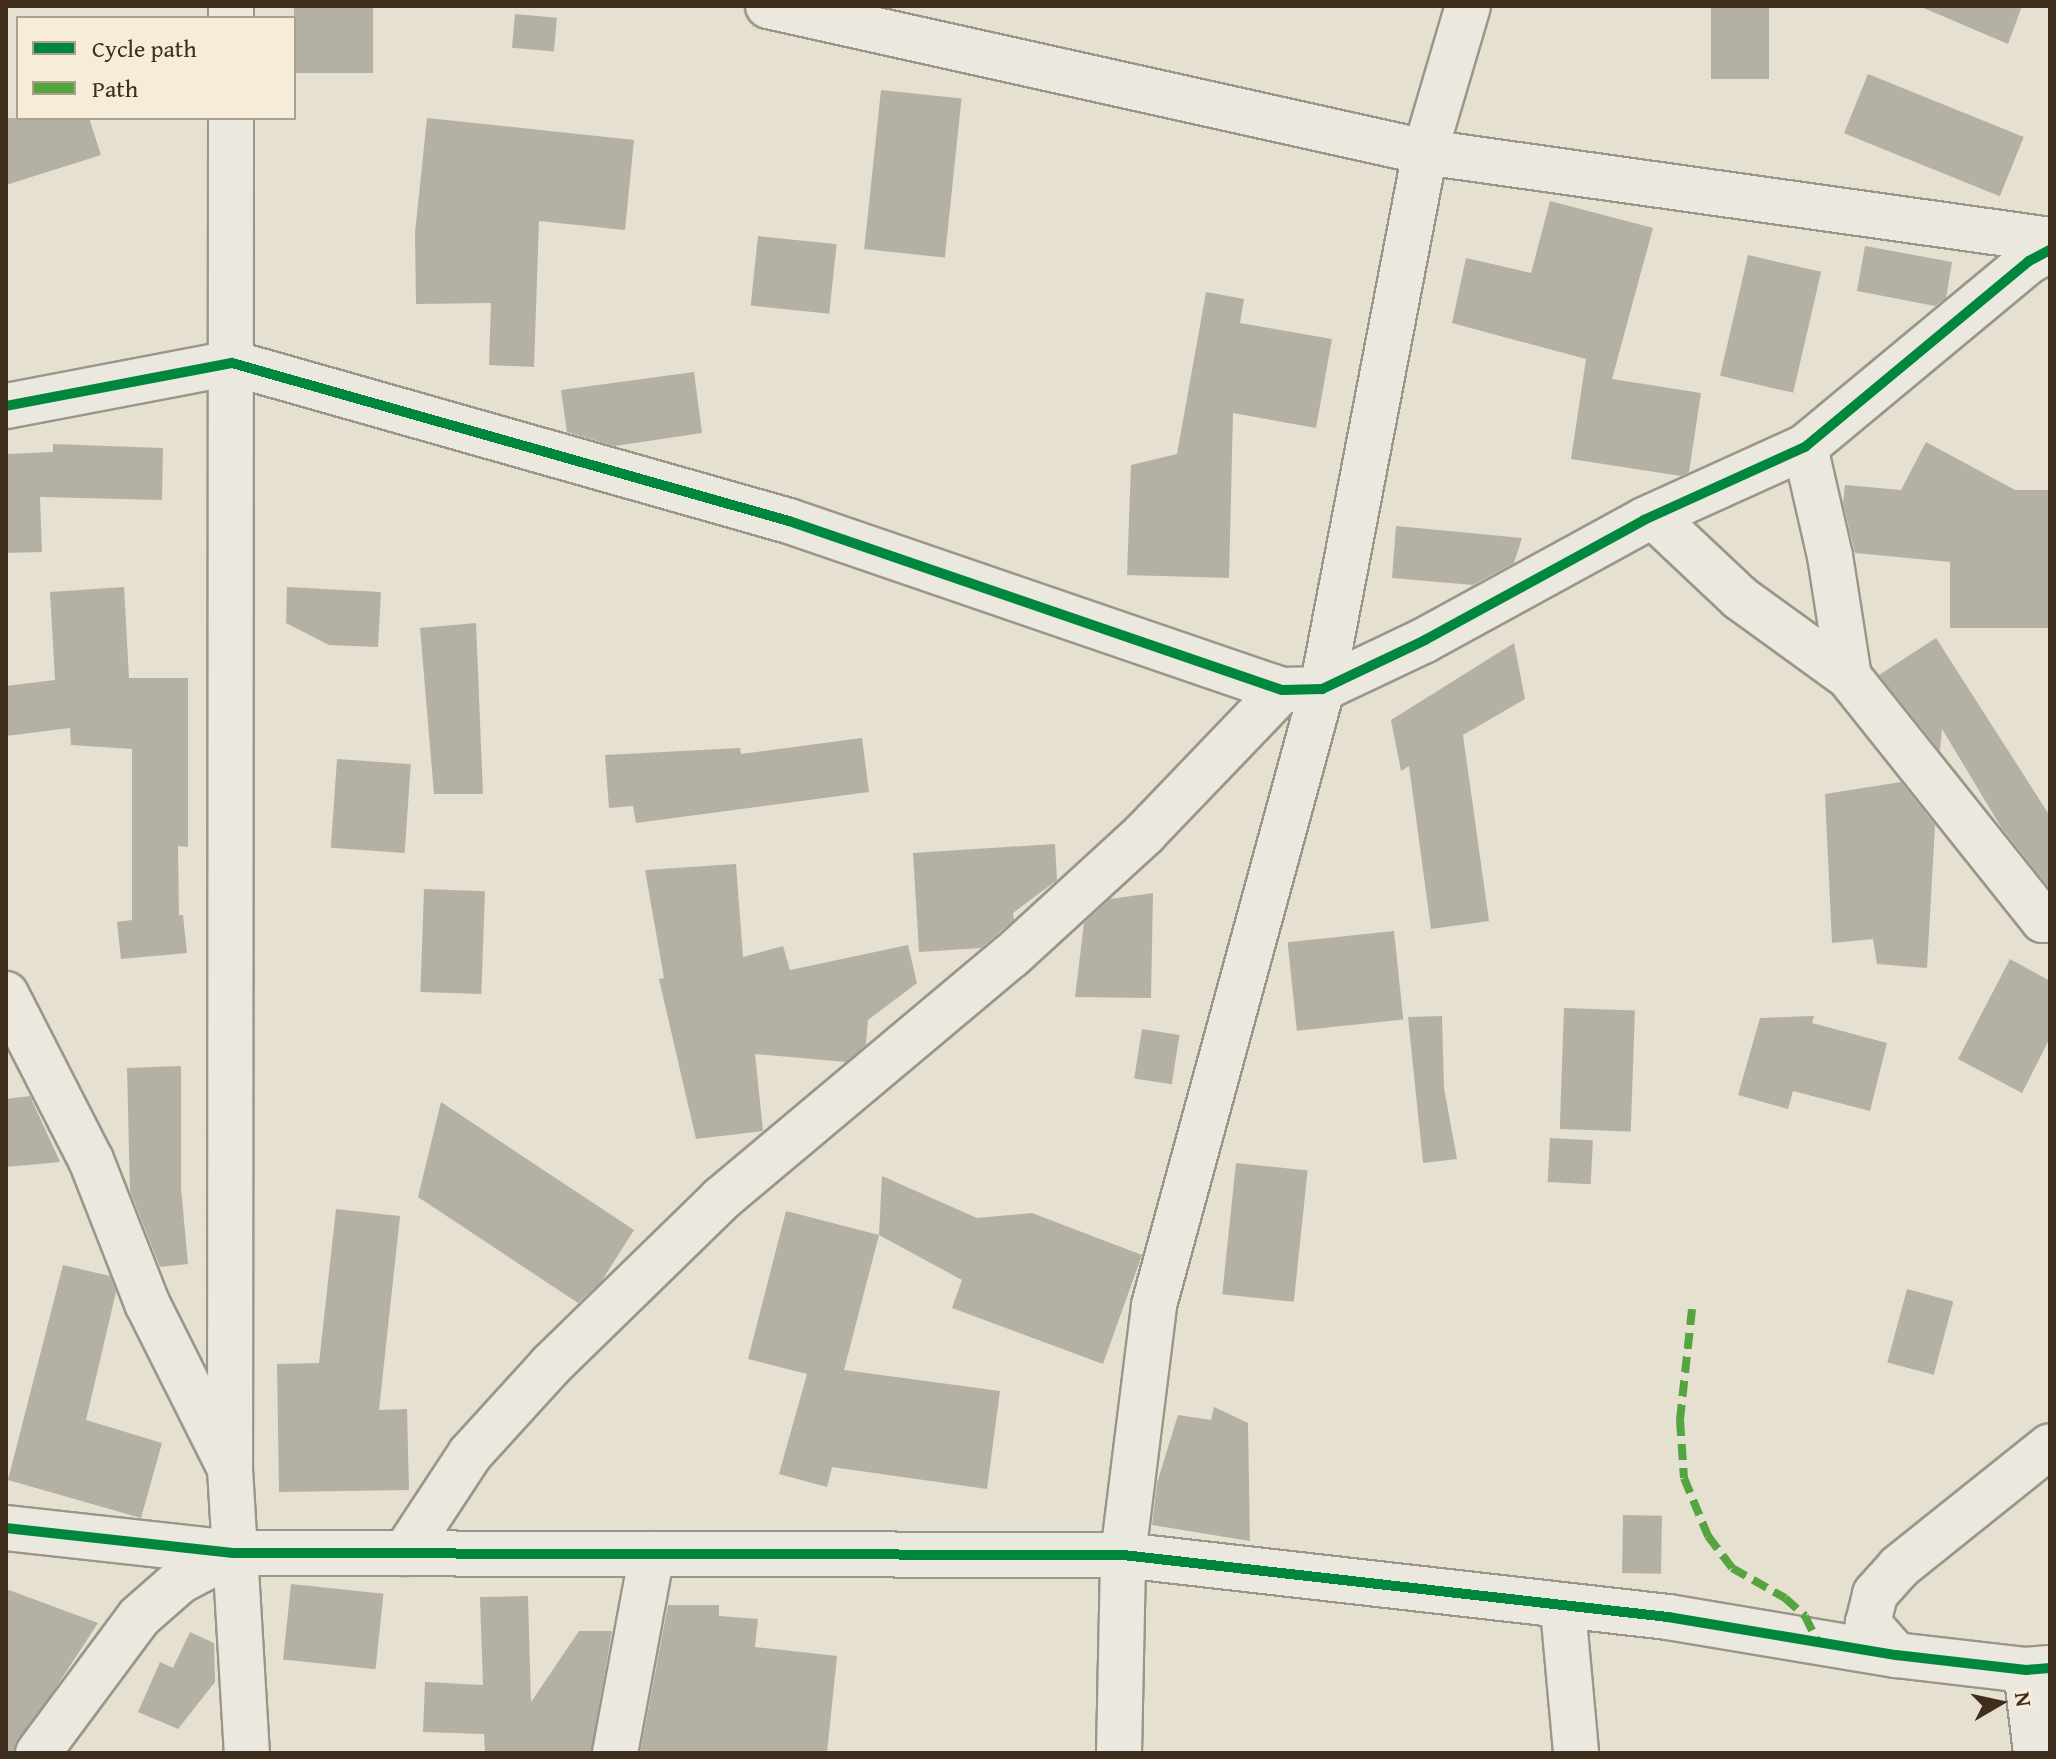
<!DOCTYPE html>
<style>
body{margin:0}
#map{position:relative;width:2056px;height:1759px;overflow:hidden;background:#e5e0cf;font-family:"Gentium Book Plus",serif}
div>[style]{position:absolute}
.building>*{inset:0;background:#b5b0a4;transform-origin:0 0}
.roads{filter:drop-shadow(2px 0 #9b968a) drop-shadow(-2px 0 #9b968a) drop-shadow(0 2px #9b968a) drop-shadow(0 -2px #9b968a)}
.minor>*{height:44px;margin:-22px;padding:0 22px;transform-origin:22px;border-radius:22px;background:#ebe8df}
.quiet>*{height:8px;margin-top:-4px;transform-origin:0;background:repeating-linear-gradient(90deg,#54a440 0 16px,transparent 0 24px)}
.cycleway>*{height:10px;margin:-5px;padding:0 5px;transform-origin:5px;border-radius:5px;background:#00873e}
span{translate:-50% -50%;white-space:nowrap;text-align:center;line-height:1.15;-webkit-text-stroke:7px #f5edd9;paint-order:stroke}
.frame{position:absolute;inset:0;border:8px solid #3f2e1b;pointer-events:none}
.legend{position:absolute;left:16px;top:16px;width:280px;height:104px;box-sizing:border-box;background:#f5edd9;border:2px solid #aca18d;margin:0;padding:10px 14px;list-style:none;font-size:24px;color:#3f2e1b}
.legend li{display:flex;align-items:center;gap:16px;height:40px}
.legend b{width:40px;border:2px solid #aca18d}
.north{position:absolute;left:1960px;top:1663px;width:80px;height:80px;-webkit-text-stroke:6px #f5edd9;paint-order:stroke;rotate:81deg;font-size:22px;font-weight:700;line-height:32px;text-align:center;color:#3f2e1b}
.north::after{content:'';display:block;margin:auto;width:28px;height:36px;background:#3f2e1b;clip-path:polygon(50% 0,100% 100%,50% 72%,0 100%)}
</style>
<div id="map">
<div class="building">
<i style="left:294px;top:6px;width:79px;height:67px"></i>
<i style="left:1711px;top:6px;width:58px;height:73px"></i>
<i style="clip-path:polygon(1919px 6px,2022px 6px,2008px 44px)"></i>
<i style="left:515px;top:14px;width:42px;height:34px;rotate:5deg"></i>
<i style="left:1868px;top:74px;width:168px;height:64px;rotate:22deg"></i>
<i style="left:881px;top:90px;width:81px;height:160px;rotate:6deg"></i>
<i style="clip-path:polygon(6px 118px,89px 118px,101px 155px,6px 185px)"></i>
<i style="clip-path:polygon(427px 118px,634px 140px,625px 230px,539px 221px,534px 367px,489px 365px,491px 303px,416px 304px,415px 233px)"></i>
<i style="clip-path:polygon(1550px 201px,1653px 228px,1612px 379px,1701px 393px,1689px 472px,1681px 476px,1571px 459px,1586px 359px,1452px 323px,1466px 258px,1531px 273px)"></i>
<i style="left:758px;top:236px;width:79px;height:70px;rotate:6deg"></i>
<i style="clip-path:polygon(1865px 246px,1952px 262px,1946px 298px,1935px 306px,1857px 291px)"></i>
<i style="left:1748px;top:255px;width:75px;height:124px;rotate:13deg"></i>
<i style="clip-path:polygon(1206px 292px,1244px 299px,1240px 323px,1332px 339px,1316px 428px,1233px 413px,1229px 578px,1127px 575px,1131px 465px,1177px 454px)"></i>
<i style="clip-path:polygon(694px 372px,702px 433px,615px 446px,567px 432px,561px 390px)"></i>
<i style="clip-path:polygon(1926px 442px,2015px 490px,2050px 490px,2050px 628px,1950px 628px,1950px 562px,1855px 553px,1843px 503px,1845px 485px,1901px 490px)"></i>
<i style="clip-path:polygon(53px 444px,163px 448px,162px 500px,40px 497px,42px 552px,6px 553px,6px 454px,53px 452px)"></i>
<i style="clip-path:polygon(1396px 526px,1522px 538px,1514px 563px,1473px 585px,1392px 578px)"></i>
<i style="clip-path:polygon(124px 587px,129px 678px,188px 678px,188px 847px,178px 846px,179px 915px,183px 915px,187px 953px,121px 959px,117px 922px,132px 920px,132px 749px,71px 745px,70px 728px,6px 736px,6px 686px,55px 680px,50px 592px)"></i>
<i style="clip-path:polygon(287px 587px,381px 592px,378px 647px,329px 645px,286px 623px)"></i>
<i style="clip-path:polygon(476px 623px,483px 794px,434px 794px,420px 628px)"></i>
<i style="clip-path:polygon(1936px 638px,2050px 816px,2050px 889px,2001px 827px,1942px 729px,1940px 751px,1879px 675px)"></i>
<i style="clip-path:polygon(1514px 643px,1525px 699px,1463px 735px,1489px 921px,1431px 929px,1409px 766px,1401px 771px,1391px 720px)"></i>
<i style="clip-path:polygon(862px 738px,869px 792px,636px 823px,633px 806px,609px 808px,605px 755px,740px 748px,741px 754px)"></i>
<i style="left:337px;top:759px;width:74px;height:89px;rotate:4deg"></i>
<i style="clip-path:polygon(1901px 782px,1935px 825px,1927px 968px,1877px 964px,1873px 939px,1832px 943px,1825px 794px)"></i>
<i style="clip-path:polygon(1055px 844px,1057px 880px,1013px 913px,1014px 920px,981px 948px,919px 952px,913px 853px)"></i>
<i style="clip-path:polygon(736px 864px,743px 957px,783px 946px,790px 970px,908px 945px,917px 983px,868px 1020px,866px 1045px,846px 1062px,755px 1054px,763px 1131px,696px 1139px,659px 979px,664px 978px,645px 870px)"></i>
<i style="left:424px;top:889px;width:61px;height:103px;rotate:2deg"></i>
<i style="clip-path:polygon(1153px 893px,1151px 998px,1075px 997px,1084px 923px,1110px 899px)"></i>
<i style="left:1394px;top:931px;width:89px;height:107px;rotate:84deg"></i>
<i style="clip-path:polygon(2010px 959px,2050px 981px,2050px 1038px,2022px 1093px,1958px 1059px)"></i>
<i style="left:1564px;top:1008px;width:71px;height:121px;rotate:2deg"></i>
<i style="clip-path:polygon(1442px 1016px,1444px 1088px,1457px 1159px,1423px 1163px,1408px 1017px)"></i>
<i style="clip-path:polygon(1814px 1016px,1812px 1023px,1887px 1043px,1870px 1111px,1793px 1091px,1788px 1109px,1738px 1095px,1760px 1018px)"></i>
<i style="left:1142px;top:1029px;width:38px;height:50px;rotate:9deg"></i>
<i style="clip-path:polygon(181px 1066px,181px 1188px,188px 1264px,160px 1267px,130px 1191px,127px 1068px)"></i>
<i style="clip-path:polygon(30px 1096px,60px 1162px,6px 1167px,6px 1099px)"></i>
<i style="clip-path:polygon(441px 1102px,634px 1230px,601px 1282px,578px 1303px,418px 1197px)"></i>
<i style="left:1550px;top:1138px;width:43px;height:44px;rotate:3deg"></i>
<i style="left:1236px;top:1163px;width:72px;height:132px;rotate:6deg"></i>
<i style="clip-path:polygon(882px 1176px,977px 1218px,1032px 1213px,1142px 1255px,1103px 1364px,952px 1308px,962px 1280px,879px 1235px)"></i>
<i style="clip-path:polygon(336px 1209px,400px 1216px,379px 1410px,407px 1409px,409px 1490px,279px 1492px,277px 1364px,319px 1363px)"></i>
<i style="clip-path:polygon(786px 1211px,879px 1235px,844px 1370px,1000px 1391px,987px 1489px,832px 1467px,827px 1487px,779px 1474px,807px 1374px,748px 1359px)"></i>
<i style="clip-path:polygon(63px 1265px,110px 1276px,116px 1292px,86px 1420px,162px 1443px,141px 1518px,8px 1480px)"></i>
<i style="left:1907px;top:1289px;width:48px;height:76px;rotate:15deg"></i>
<i style="clip-path:polygon(1214px 1407px,1248px 1423px,1250px 1541px,1152px 1525px,1157px 1483px,1178px 1415px,1211px 1420px)"></i>
<i style="left:1623px;top:1515px;width:39px;height:58px;rotate:1deg"></i>
<i style="left:291px;top:1584px;width:93px;height:76px;rotate:6deg"></i>
<i style="clip-path:polygon(6px 1589px,98px 1623px,13px 1753px,6px 1753px)"></i>
<i style="clip-path:polygon(528px 1596px,531px 1702px,579px 1631px,612px 1631px,591px 1753px,485px 1753px,484px 1734px,423px 1732px,425px 1682px,483px 1685px,480px 1597px)"></i>
<i style="clip-path:polygon(668px 1605px,719px 1605px,719px 1616px,758px 1619px,755px 1647px,837px 1656px,827px 1753px,640px 1753px)"></i>
<i style="clip-path:polygon(190px 1632px,214px 1643px,215px 1682px,178px 1729px,138px 1712px,160px 1662px,173px 1668px)"></i>
</div>
<div class="roads">
<div class="minor">
<i style="left:231px;top:6px;width:12px;rotate:90deg"></i>
<i style="left:768px;top:6px;width:673px;rotate:12.53deg"></i>
<i style="left:1425px;top:152px;width:631px;rotate:8.01deg"></i>
<i style="left:231px;top:118px;width:1351px;rotate:90.04deg"></i>
<i style="left:230px;top:1469px;width:285px;rotate:86.6deg"></i>
<i style="left:6px;top:406px;width:230px;rotate:-10.8deg"></i>
<i style="left:232px;top:363px;width:579px;rotate:15.84deg"></i>
<i style="left:789px;top:521px;width:521px;rotate:18.92deg"></i>
<i style="left:1282px;top:690px;width:40px;rotate:-1.4deg"></i>
<i style="left:1322px;top:689px;width:114px;rotate:-25.4deg"></i>
<i style="left:1425px;top:640px;width:250px;rotate:-28.7deg"></i>
<i style="left:1644px;top:520px;width:177px;rotate:-24.4deg"></i>
<i style="left:1805px;top:447px;width:291px;rotate:-39.7deg"></i>
<i style="left:2029px;top:261px;width:24px;rotate:-28deg"></i>
<i style="left:1805px;top:447px;width:112px;rotate:77.1deg"></i>
<i style="left:1830px;top:556px;width:122px;rotate:81.1deg"></i>
<i style="left:1653px;top:516px;width:120px;rotate:43.3deg"></i>
<i style="left:1740px;top:598px;width:135px;rotate:35.9deg"></i>
<i style="left:1849px;top:677px;width:311px;rotate:51.4deg"></i>
<i style="left:2043px;top:920px;width:7px;rotate:-16deg"></i>
<i style="left:6px;top:994px;width:186px;rotate:62.9deg"></i>
<i style="left:91px;top:1160px;width:154px;rotate:68.6deg"></i>
<i style="left:147px;top:1303px;width:181px;rotate:63.4deg"></i>
<i style="left:6px;top:1528px;width:228px;rotate:6.3deg"></i>
<i style="left:233px;top:1553px;width:890px;rotate:0.13deg"></i>
<i style="left:1123px;top:1555px;width:549px;rotate:6.49deg"></i>
<i style="left:1668px;top:1617px;width:231px;rotate:9.5deg"></i>
<i style="left:1896px;top:1655px;width:131px;rotate:6.6deg"></i>
<i style="left:2026px;top:1670px;width:24px;rotate:-5deg"></i>
<i style="left:405px;top:1553px;width:118px;rotate:-56.7deg"></i>
<i style="left:470px;top:1454px;width:120px;rotate:-47.7deg"></i>
<i style="left:551px;top:1365px;width:238px;rotate:-44.3deg"></i>
<i style="left:721px;top:1199px;width:378px;rotate:-40deg"></i>
<i style="left:1011px;top:956px;width:182px;rotate:-42.5deg"></i>
<i style="left:1145px;top:833px;width:198px;rotate:-46.2deg"></i>
<i style="left:1563px;top:1609px;width:145px;rotate:84.8deg"></i>
<i style="left:1896px;top:1655px;width:43px;rotate:-131.2deg"></i>
<i style="left:1868px;top:1623px;width:30px;rotate:-76deg"></i>
<i style="left:1875px;top:1594px;width:36px;rotate:-48deg"></i>
<i style="left:1899px;top:1567px;width:193px;rotate:-38.7deg"></i>
<i style="left:2026px;top:1670px;width:84px;rotate:83.1deg"></i>
<i style="left:38px;top:1753px;width:169px;rotate:-53.4deg"></i>
<i style="left:139px;top:1617px;width:55px;rotate:-41.3deg"></i>
<i style="left:180px;top:1581px;width:60px;rotate:-27.8deg"></i>
<i style="left:615px;top:1753px;width:202px;rotate:-79.5deg"></i>
<i style="left:1119px;top:1753px;width:198px;rotate:-88.8deg"></i>
<i style="left:1123px;top:1555px;width:252px;rotate:-82.9deg"></i>
<i style="left:1154px;top:1305px;width:638px;rotate:-74.74deg"></i>
<i style="left:1322px;top:689px;width:547px;rotate:-79.14deg"></i>
<i style="left:1425px;top:152px;width:152px;rotate:-73.6deg"></i>
</div>
</div>
<div class="quiet">
<i style="left:1692px;top:1309px;width:112px;rotate:96.2deg"></i>
<i style="left:1680px;top:1420px;width:58px;rotate:86.1deg"></i>
<i style="left:1684px;top:1478px;width:63px;rotate:67.5deg"></i>
<i style="left:1708px;top:1536px;width:40px;rotate:53deg"></i>
<i style="left:1732px;top:1568px;width:61px;rotate:29.5deg"></i>
<i style="left:1785px;top:1598px;width:27px;rotate:42deg"></i>
<i style="left:1805px;top:1616px;width:32px;rotate:64deg"></i>
</div>
<div class="cycleway">
<i style="left:6px;top:406px;width:230px;rotate:-10.8deg"></i>
<i style="left:232px;top:363px;width:579px;rotate:15.84deg"></i>
<i style="left:789px;top:521px;width:521px;rotate:18.92deg"></i>
<i style="left:1282px;top:690px;width:40px;rotate:-1.4deg"></i>
<i style="left:1322px;top:689px;width:114px;rotate:-25.4deg"></i>
<i style="left:1425px;top:640px;width:250px;rotate:-28.7deg"></i>
<i style="left:1644px;top:520px;width:177px;rotate:-24.4deg"></i>
<i style="left:1805px;top:447px;width:291px;rotate:-39.7deg"></i>
<i style="left:2029px;top:261px;width:24px;rotate:-28deg"></i>
<i style="left:6px;top:1528px;width:228px;rotate:6.3deg"></i>
<i style="left:233px;top:1553px;width:890px;rotate:0.13deg"></i>
<i style="left:1123px;top:1555px;width:549px;rotate:6.49deg"></i>
<i style="left:1668px;top:1617px;width:231px;rotate:9.5deg"></i>
<i style="left:1896px;top:1655px;width:131px;rotate:6.6deg"></i>
<i style="left:2026px;top:1670px;width:24px;rotate:-5deg"></i>
</div>
<div class="frame"></div>
<ul class="legend">
<li><b style="height:10px;background:#00873e"></b>Cycle path</li>
<li><b style="height:10px;background:#54a440"></b>Path</li>
</ul>
<div class="north">N</div>
</div>
